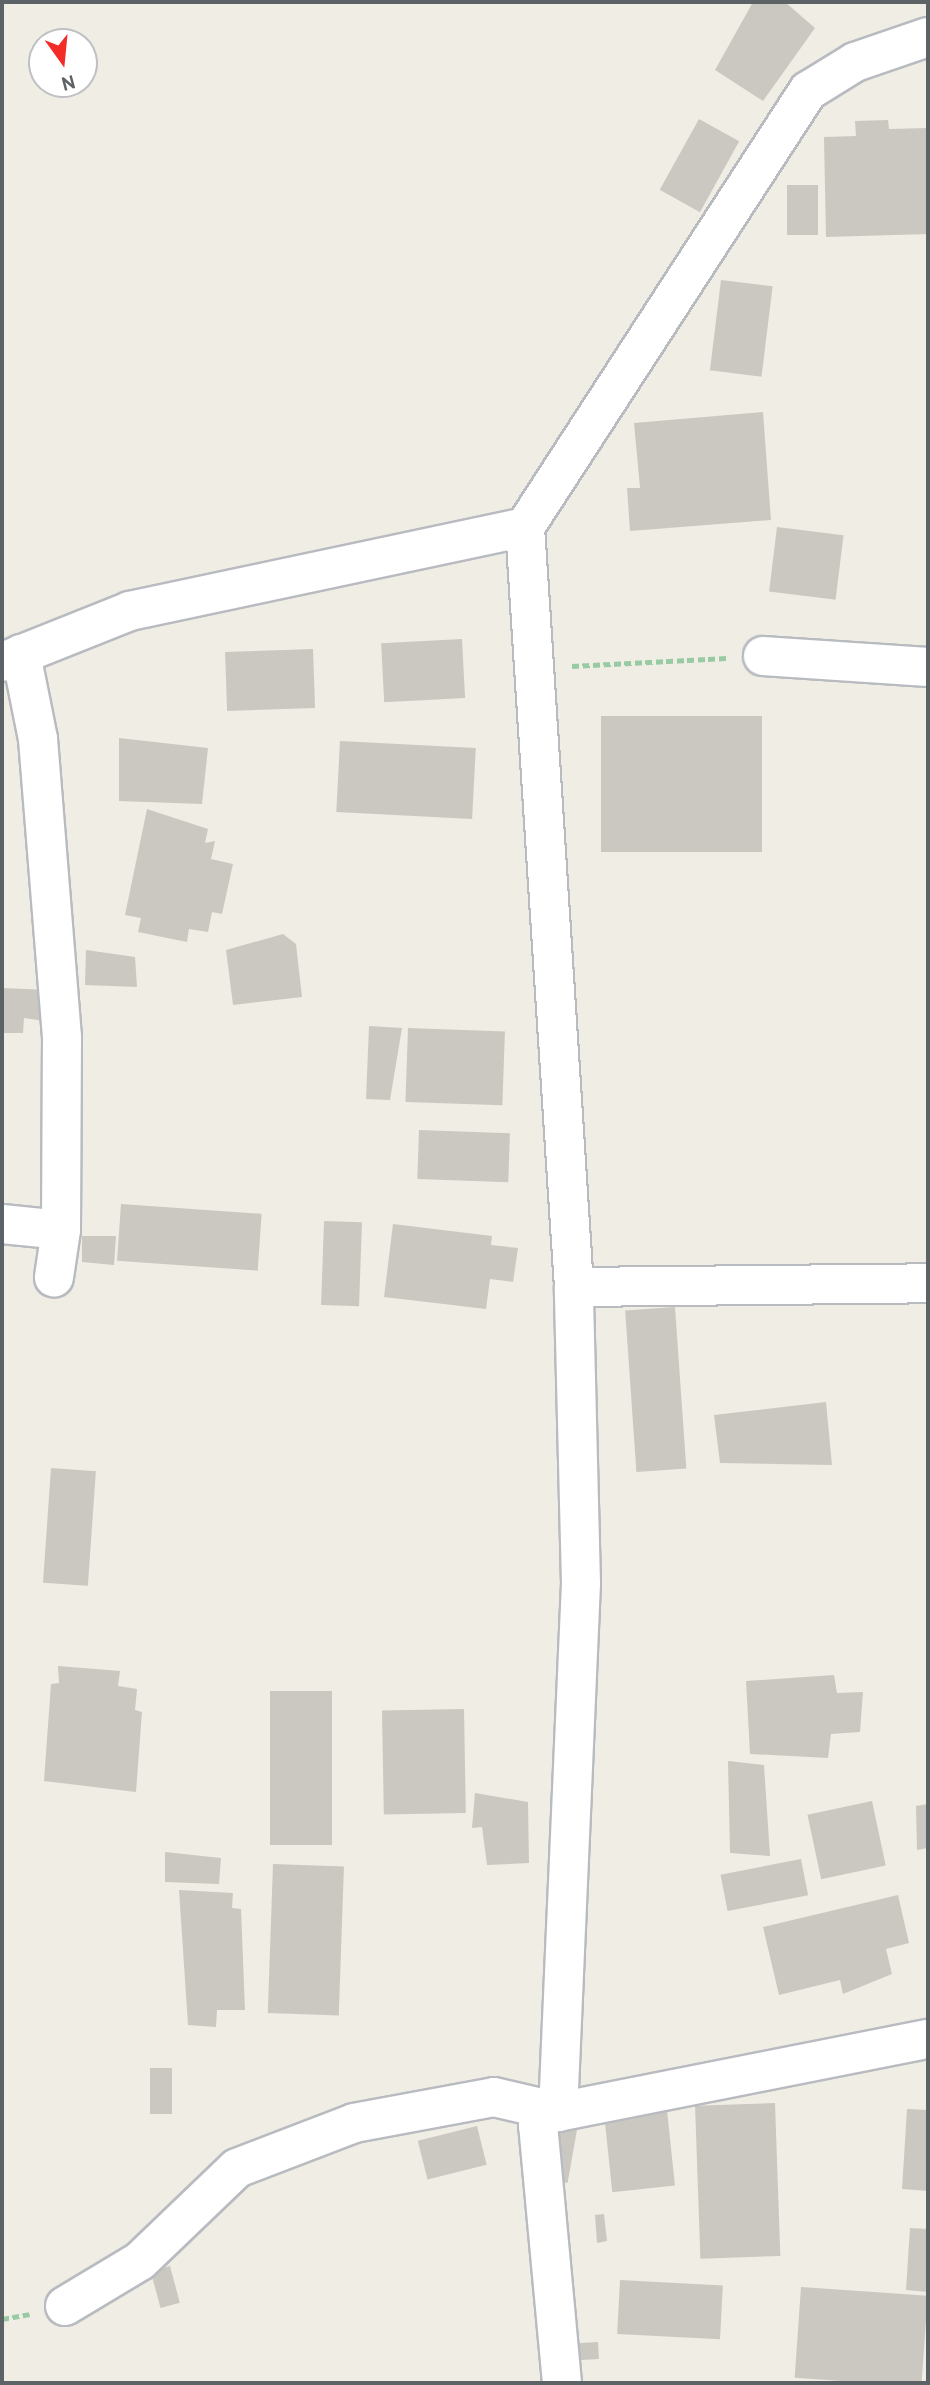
<!DOCTYPE html>
<style>
body{margin:0}
#map{position:relative;width:930px;height:2385px;overflow:hidden;background:#f0ede5;font-family:Overpass,sans-serif}
div>[style]{position:absolute}
.building>*{inset:0;background:#cbc8c2;transform-origin:0 0}
.path>*{height:4.5px;margin-top:-2.25px;transform-origin:0;background:repeating-linear-gradient(90deg,#98cba4 0 7px,transparent 0 10.5px)}
.roads{filter:drop-shadow(2px 0 #b8bbc0) drop-shadow(-2px 0 #b8bbc0) drop-shadow(0 2px #b8bbc0) drop-shadow(0 -2px #b8bbc0)}
.minor>*{height:38px;margin:-19px;padding:0 19px;transform-origin:19px;border-radius:19px;background:#fff}
span{translate:-50% -50%;white-space:nowrap;text-align:center;line-height:1.15;-webkit-text-stroke:7px #fff;paint-order:stroke}
.frame{position:absolute;inset:0;border:4px solid #5d6267;pointer-events:none}
.north{position:absolute;left:28px;top:28px;width:70px;height:70px;box-sizing:border-box;background:#fff;border:2px solid #bec0c2;border-radius:50%;rotate:165deg;font-size:19px;font-weight:700;line-height:28px;text-align:center;color:#5d6267}
.north::after{content:'';display:block;margin:auto;width:24px;height:32px;background:#f42c27;clip-path:polygon(50% 0,100% 100%,50% 72%,0 100%)}
</style>
<div id="map">
<div class="building">
<i style="clip-path:polygon(753px 2px,785px 2px,815px 28px,763px 101px,715px 70px)"></i>
<i style="left:699px;top:119px;width:46px;height:81px;rotate:29deg"></i>
<i style="clip-path:polygon(888px 120px,889px 129px,928px 128px,928px 234px,826px 237px,824px 137px,856px 136px,855px 121px)"></i>
<i style="left:818px;top:185px;width:50px;height:31px;rotate:90deg"></i>
<i style="left:721px;top:280px;width:52px;height:91px;rotate:7deg"></i>
<i style="clip-path:polygon(763px 412px,771px 520px,630px 531px,627px 488px,640px 488px,634px 423px)"></i>
<i style="left:777px;top:527px;width:67px;height:65px;rotate:7deg"></i>
<i style="left:462px;top:639px;width:59px;height:81px;rotate:87deg"></i>
<i style="left:313px;top:649px;width:59px;height:88px;rotate:88deg"></i>
<i style="left:762px;top:716px;width:136px;height:161px;rotate:90deg"></i>
<i style="clip-path:polygon(119px 738px,208px 748px,202px 804px,119px 801px)"></i>
<i style="left:340px;top:741px;width:136px;height:71px;rotate:3deg"></i>
<i style="clip-path:polygon(147px 809px,208px 829px,205px 843px,215px 841px,211px 859px,233px 864px,222px 914px,212px 912px,208px 932px,189px 929px,187px 942px,138px 932px,141px 918px,125px 915px)"></i>
<i style="clip-path:polygon(283px 934px,296px 944px,302px 997px,233px 1005px,226px 950px)"></i>
<i style="clip-path:polygon(86px 950px,135px 957px,137px 987px,85px 985px)"></i>
<i style="clip-path:polygon(2px 988px,49px 990px,45px 1021px,24px 1018px,23px 1033px,2px 1033px)"></i>
<i style="clip-path:polygon(369px 1026px,402px 1028px,390px 1100px,366px 1099px)"></i>
<i style="left:408px;top:1028px;width:97px;height:74px;rotate:2deg"></i>
<i style="left:419px;top:1130px;width:91px;height:49px;rotate:2deg"></i>
<i style="left:121px;top:1204px;width:141px;height:57px;rotate:4deg"></i>
<i style="left:324px;top:1221px;width:38px;height:84px;rotate:2deg"></i>
<i style="clip-path:polygon(393px 1224px,492px 1236px,491px 1245px,518px 1248px,513px 1282px,490px 1279px,486px 1309px,384px 1297px)"></i>
<i style="clip-path:polygon(82px 1236px,116px 1236px,114px 1265px,82px 1262px)"></i>
<i style="left:675px;top:1307px;width:162px;height:50px;rotate:86deg"></i>
<i style="clip-path:polygon(826px 1402px,832px 1465px,720px 1463px,714px 1415px)"></i>
<i style="left:51px;top:1468px;width:45px;height:115px;rotate:4deg"></i>
<i style="clip-path:polygon(58px 1666px,120px 1671px,118px 1686px,137px 1689px,135px 1710px,142px 1712px,136px 1792px,44px 1781px,51px 1684px,59px 1683px)"></i>
<i style="clip-path:polygon(834px 1675px,837px 1693px,863px 1692px,860px 1732px,831px 1734px,828px 1758px,750px 1754px,746px 1681px)"></i>
<i style="left:270px;top:1691px;width:62px;height:154px"></i>
<i style="left:464px;top:1709px;width:104px;height:82px;rotate:89deg"></i>
<i style="clip-path:polygon(728px 1761px,764px 1765px,770px 1856px,730px 1853px)"></i>
<i style="clip-path:polygon(475px 1793px,528px 1802px,529px 1863px,487px 1865px,482px 1827px,472px 1828px)"></i>
<i style="left:872px;top:1801px;width:66px;height:66px;rotate:78deg"></i>
<i style="clip-path:polygon(928px 1804px,928px 1848px,917px 1850px,916px 1806px)"></i>
<i style="clip-path:polygon(165px 1852px,221px 1858px,219px 1884px,165px 1882px)"></i>
<i style="left:801px;top:1859px;width:37px;height:82px;rotate:79deg"></i>
<i style="left:273px;top:1864px;width:71px;height:149px;rotate:2deg"></i>
<i style="clip-path:polygon(179px 1890px,233px 1893px,232px 1908px,241px 1909px,245px 2010px,217px 2010px,216px 2027px,188px 2025px)"></i>
<i style="clip-path:polygon(898px 1895px,909px 1943px,886px 1949px,892px 1974px,843px 1994px,840px 1980px,779px 1995px,763px 1927px)"></i>
<i style="left:150px;top:2068px;width:22px;height:46px"></i>
<i style="left:775px;top:2103px;width:153px;height:80px;rotate:88deg"></i>
<i style="clip-path:polygon(907px 2109px,928px 2110px,928px 2191px,902px 2189px)"></i>
<i style="left:667px;top:2110px;width:76px;height:63px;rotate:84deg"></i>
<i style="left:555px;top:2122px;width:23px;height:58px;rotate:10deg"></i>
<i style="left:477px;top:2126px;width:40px;height:61px;rotate:76deg"></i>
<i style="clip-path:polygon(604px 2214px,607px 2241px,597px 2243px,595px 2215px)"></i>
<i style="clip-path:polygon(910px 2228px,928px 2229px,928px 2292px,906px 2290px)"></i>
<i style="left:170px;top:2266px;width:38px;height:20px;rotate:75deg"></i>
<i style="left:620px;top:2280px;width:103px;height:54px;rotate:3deg"></i>
<i style="left:801px;top:2287px;width:127px;height:91px;rotate:4deg"></i>
<i style="left:598px;top:2342px;width:17px;height:22px;rotate:87deg"></i>
</div>
<div class="path">
<i style="left:572px;top:666px;width:155px;rotate:-3deg"></i>
<i style="left:2px;top:2319px;width:28px;rotate:-10deg"></i>
</div>
<div class="roads">
<div class="minor">
<i style="left:21px;top:654px;width:87px;rotate:78.7deg"></i>
<i style="left:38px;top:739px;width:299px;rotate:85.4deg"></i>
<i style="left:62px;top:1037px;width:193px;rotate:90.3deg"></i>
<i style="left:61px;top:1230px;width:48px;rotate:98.5deg"></i>
<i style="left:763px;top:656px;width:165px;rotate:3.8deg"></i>
<i style="left:2px;top:662px;width:138px;rotate:-21.7deg"></i>
<i style="left:130px;top:611px;width:404px;rotate:-12deg"></i>
<i style="left:2px;top:1224px;width:59px;rotate:5.8deg"></i>
<i style="left:574px;top:1287px;width:354px;rotate:-0.6deg"></i>
<i style="left:65px;top:2306px;width:87px;rotate:-31deg"></i>
<i style="left:140px;top:2261px;width:134px;rotate:-43.8deg"></i>
<i style="left:237px;top:2168px;width:125px;rotate:-21deg"></i>
<i style="left:354px;top:2123px;width:142px;rotate:-10.5deg"></i>
<i style="left:494px;top:2097px;width:66px;rotate:13.2deg"></i>
<i style="left:558px;top:2112px;width:377px;rotate:-11.2deg"></i>
<i style="left:562px;top:2383px;width:258px;rotate:-95.3deg"></i>
<i style="left:538px;top:2126px;width:13px;rotate:-63deg"></i>
<i style="left:544px;top:2114px;width:14px;rotate:-8deg"></i>
<i style="left:558px;top:2112px;width:529px;rotate:-87.51deg"></i>
<i style="left:581px;top:1584px;width:297px;rotate:-91.4deg"></i>
<i style="left:574px;top:1287px;width:762px;rotate:-93.69deg"></i>
<i style="left:525px;top:527px;width:520px;rotate:-57.01deg"></i>
<i style="left:808px;top:91px;width:55px;rotate:-31.7deg"></i>
<i style="left:855px;top:62px;width:77px;rotate:-18.9deg"></i>
</div>
</div>
<div class="frame"></div>
<div class="north">N</div>
</div>
